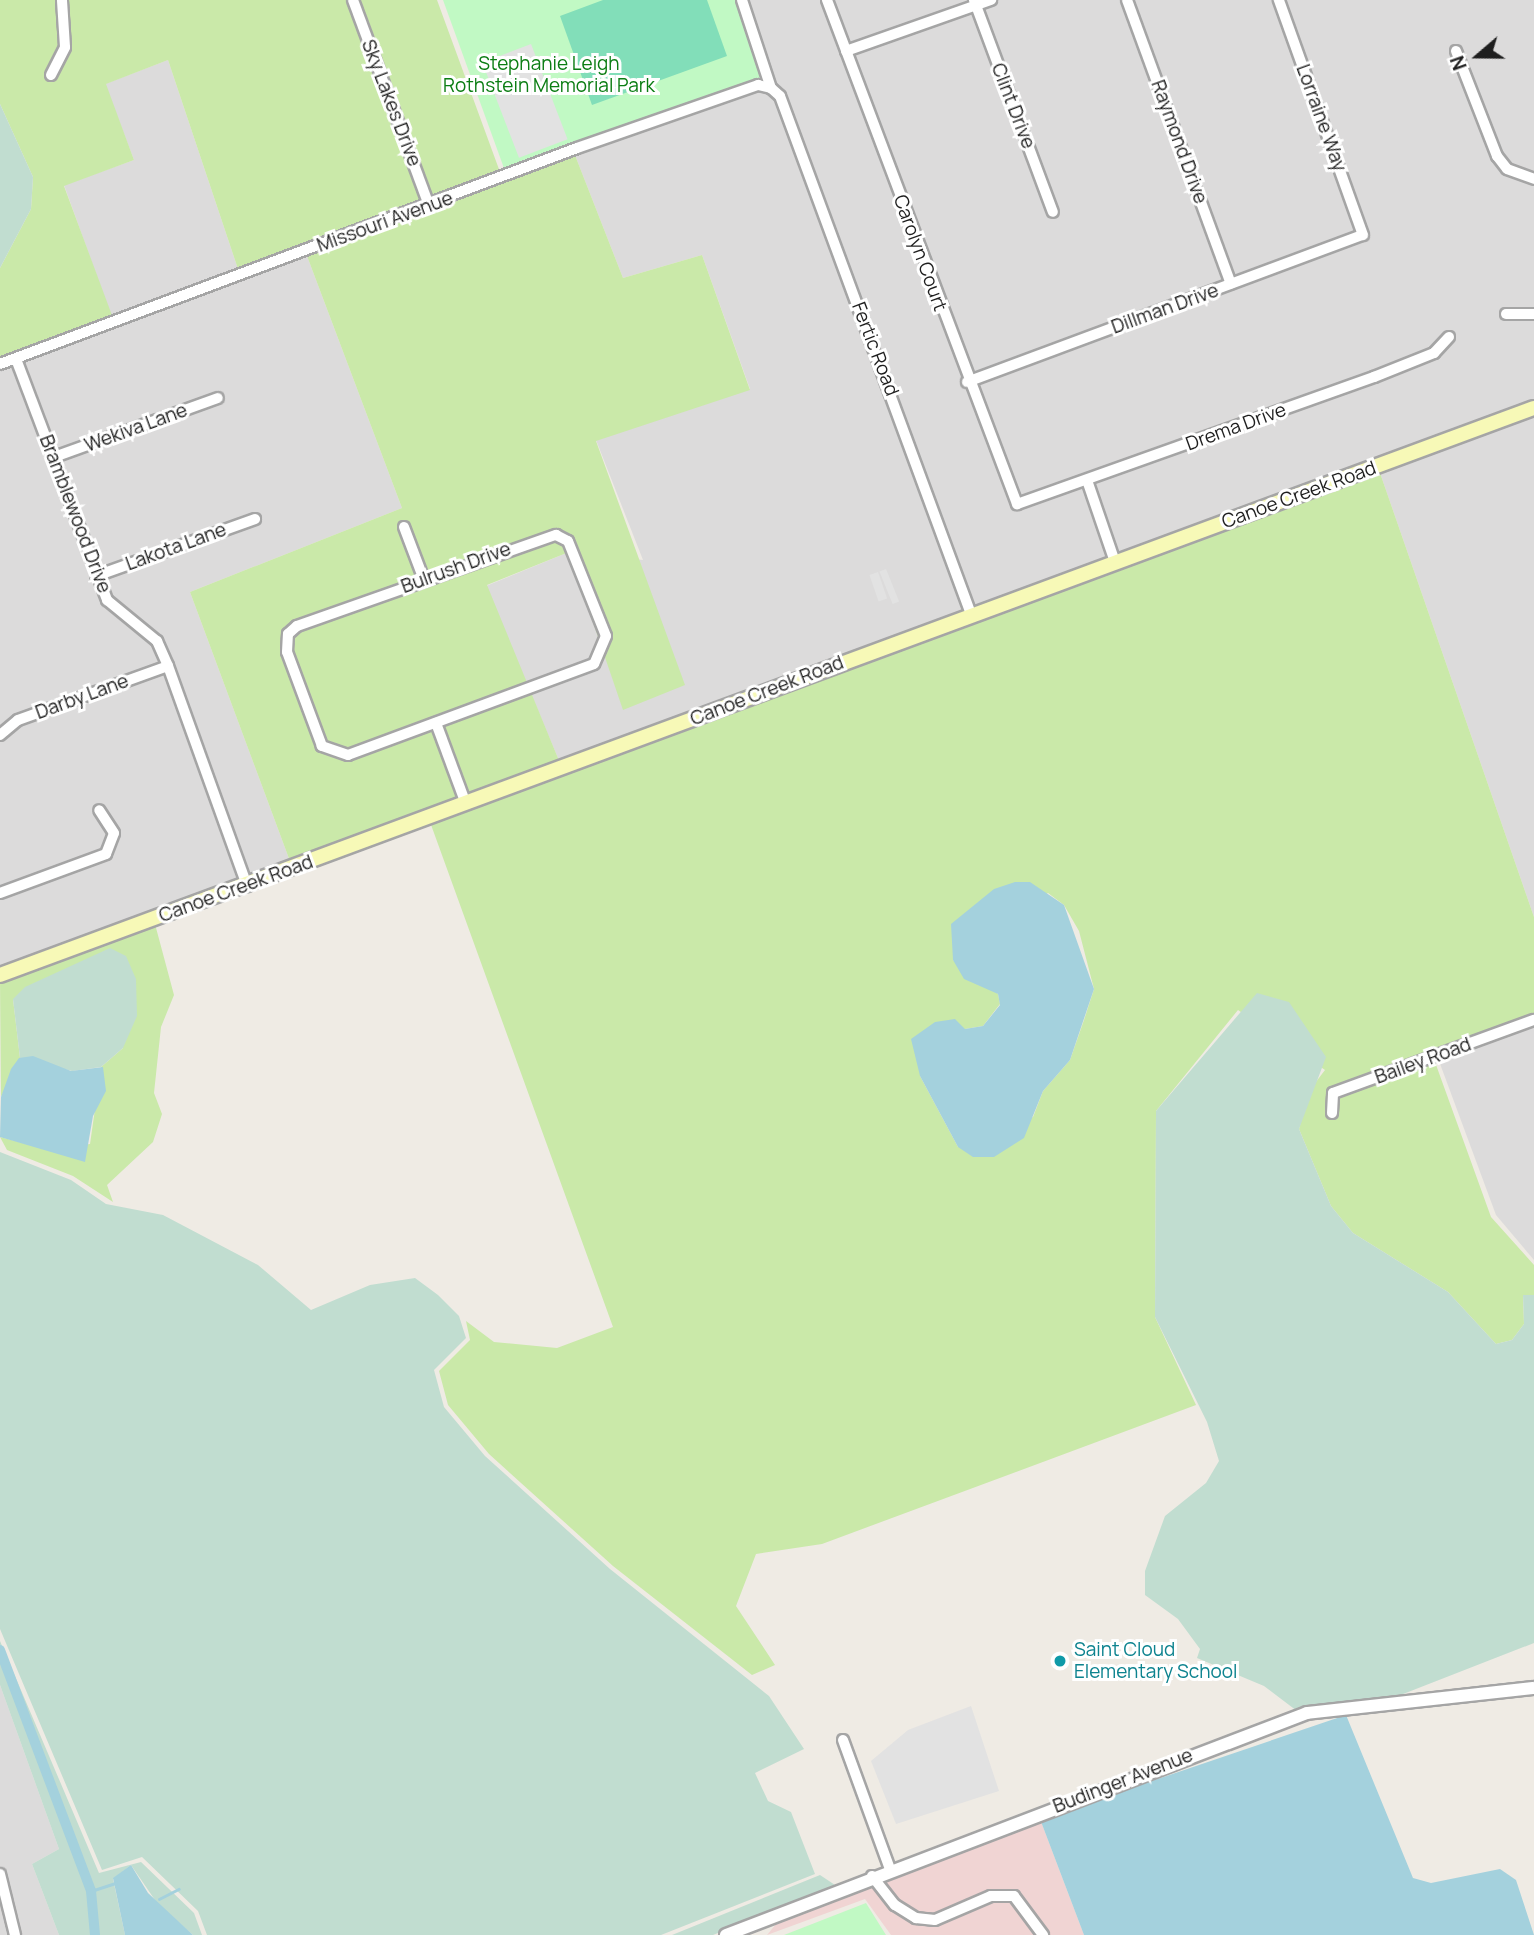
<!DOCTYPE html>
<style>
body{margin:0}
#map{position:relative;width:1534px;height:1935px;overflow:hidden;background:#efebe4;font-family:Manrope,sans-serif}
div>[style]{position:absolute}
.residential>*{inset:0;background:#dcdbdb}
.commercial>*{inset:0;background:#f0d4d3}
.grass>*{inset:0;background:#cae9a9}
.wetland>*{inset:0;background:#c1ddd0}
.park>*{inset:0;background:#c1f9c4}
.pitch>*{inset:0;background:#82deb9}
.parking>*{inset:0;background:#e2e2e2;transform-origin:0 0}
.water>*{inset:0;background:#a4d1dd}
.stream>*{height:2.5px;margin:-1.25px;padding:0 1.25px;transform-origin:1.25px;border-radius:1.25px;background:#a4d1dd}
.canal>*{height:10px;margin:-5px;padding:0 5px;transform-origin:5px;border-radius:5px;background:#a4d1dd}
.roads{filter:drop-shadow(2px 0 #a5a5a5) drop-shadow(-2px 0 #a5a5a5) drop-shadow(0 2px #a5a5a5) drop-shadow(0 -2px #a5a5a5)}
.minor>*{height:10px;margin:-5px;padding:0 5px;transform-origin:5px;border-radius:5px;background:#fff}
.tertiary>*{height:12px;margin:-6px;padding:0 6px;transform-origin:6px;border-radius:6px;background:#fff}
.secondary>*{height:14px;margin:-7px;padding:0 7px;transform-origin:7px;border-radius:7px;background:#f7f9b7}
.dots>*{width:19px;height:19px;translate:-50% -50%;box-sizing:border-box;border:4px solid #fff;border-radius:50%}
span{translate:-50% -50%;white-space:nowrap;text-align:center;line-height:1.15;-webkit-text-stroke:6px #fff;paint-order:stroke}
.park-label{font-size:19px;color:#0b7d13}
.street-label{font-size:19px;color:#1e1e1e}
.culture-label{font-size:19px;color:#0d838f}
.left{translate:0 -50%;text-align:left}
.north{position:absolute;left:1443px;top:21px;width:70px;height:70px;-webkit-text-stroke:5px #fff;paint-order:stroke;rotate:250deg;font-size:19px;font-weight:700;line-height:28px;text-align:center;color:#1e1e1e}
.north::after{content:'';display:block;margin:auto;width:24px;height:32px;background:#1e1e1e;clip-path:polygon(50% 0,100% 100%,50% 72%,0 100%)}
</style>
<div id="map">
<div class="residential">
<i style="clip-path:polygon(744px 0,1534px 0,1534px 403px,560px 763px,486px 586px,569px 552px,643px 560px,596px 440px,750px 389px,702px 255px,623px 278px,573px 150px,772px 79px)"></i>
<i style="clip-path:polygon(168px 60px,239px 272px,304px 248px,402px 508px,190px 592px,291px 864px,0 970px,0 358px,112px 318px,64px 185px,134px 160px,105px 84px)"></i>
<i style="clip-path:polygon(1534px 413px,1534px 917px,1379px 470px)"></i>
<i style="clip-path:polygon(1534px 1026px,1534px 1260px,1496px 1215px,1439px 1061px)"></i>
<i style="clip-path:polygon(0 1685px,59px 1849px,32px 1864px,59px 1935px,0 1935px)"></i>
</div>
<div class="commercial">
<i style="clip-path:polygon(1040px 1819px,1084px 1935px,891px 1935px,865px 1899px,767px 1935px,781px 1918px)"></i>
</div>
<div class="grass">
<i style="clip-path:polygon(0 0,437px 0,500px 172px,573px 150px,623px 278px,702px 255px,750px 390px,596px 441px,685px 685px,623px 710px,569px 552px,487px 585px,560px 763px,291px 864px,190px 592px,402px 508px,304px 248px,239px 272px,168px 60px,106px 84px,134px 160px,64px 186px,113px 318px,0 358px,0 268px,31px 209px,33px 177px,0 104px)"></i>
<i style="clip-path:polygon(evenodd,1379px 470px,1534px 917px,1534px 1014px,1441px 1046px,1444px 1055px,1435px 1062px,1491px 1217px,1534px 1265px,1534px 1295px,1523px 1295px,1524px 1324px,1512px 1340px,1496px 1344px,1448px 1292px,1353px 1233px,1331px 1206px,1299px 1129px,1309px 1091px,1325px 1070px,1238px 1010px,1156px 1111px,1155px 1317px,1196px 1405px,822px 1544px,756px 1554px,736px 1606px,775px 1665px,752px 1675px,613px 1566px,489px 1454px,448px 1405px,439px 1371px,470px 1340px,466px 1321px,494px 1342px,557px 1348px,613px 1327px,430px 822px,1379px 470px,1048px 893px,1064px 905px,1079px 931px,1094px 989px,1084px 1020px,1070px 1060px,1043px 1091px,1033px 1117px,958px 1147px,920px 1076px,965px 1029px,983px 1026px,1000px 1004px,998px 994px,953px 960px,955px 946px,1048px 893px)"></i>
<i style="clip-path:polygon(155px 924px,174px 995px,161px 1027px,154px 1093px,162px 1114px,153px 1142px,107px 1185px,113px 1202px,73px 1176px,7px 1150px,0 1137px,46px 1149px,90px 1144px,101px 1067px,123px 1048px,13px 999px,20px 1058px,1px 1097px,0 980px)"></i>
</div>
<div class="wetland">
<i style="clip-path:polygon(0 104px,33px 177px,31px 209px,0 268px)"></i>
<i style="clip-path:polygon(110px 948px,126px 956px,136px 979px,137px 1016px,123px 1048px,101px 1067px,72px 1071px,20px 1058px,13px 999px,25px 987px)"></i>
<i style="clip-path:polygon(1257px 993px,1289px 1002px,1326px 1057px,1299px 1129px,1331px 1206px,1353px 1233px,1448px 1292px,1496px 1344px,1512px 1340px,1524px 1324px,1523px 1295px,1534px 1295px,1534px 1643px,1398px 1696px,1297px 1711px,1264px 1686px,1197px 1658px,1200px 1649px,1178px 1619px,1145px 1595px,1145px 1571px,1165px 1516px,1206px 1483px,1219px 1461px,1207px 1422px,1155px 1317px,1156px 1111px)"></i>
<i style="clip-path:polygon(0 1152px,71px 1180px,106px 1204px,163px 1215px,258px 1265px,311px 1310px,370px 1285px,415px 1278px,438px 1295px,459px 1316px,466px 1338px,434px 1370px,444px 1407px,485px 1456px,610px 1569px,769px 1696px,804px 1749px,755px 1773px,768px 1801px,791px 1812px,815px 1874px,661px 1935px,207px 1935px,198px 1911px,142px 1857px,102px 1870px,0 1629px)"></i>
<i style="clip-path:polygon(0 1641px,99px 1873px,141px 1862px,194px 1913px,202px 1935px,193px 1935px,157px 1903px,131px 1865px,113px 1879px,125px 1935px,59px 1935px,32px 1864px,59px 1849px,0 1685px)"></i>
<i style="clip-path:polygon(820px 1875px,835px 1885px,713px 1935px,672px 1935px)"></i>
</div>
<div class="park">
<i style="clip-path:polygon(443px 0,739px 0,766px 76px,505px 171px)"></i>
<i style="clip-path:polygon(866px 1903px,886px 1935px,784px 1935px)"></i>
</div>
<div class="pitch">
<i style="clip-path:polygon(603px 0,707px 0,727px 56px,592px 105px,560px 16px)"></i>
</div>
<div class="parking">
<i style="left:531px;top:44px;width:102px;height:52px;rotate:69deg"></i>
<i style="left:886px;top:569px;width:35px;height:7px;rotate:68deg"></i>
<i style="left:878px;top:572px;width:28px;height:9px;rotate:71deg"></i>
<i style="clip-path:polygon(971px 1706px,999px 1791px,896px 1824px,871px 1761px,908px 1730px)"></i>
</div>
<div class="water">
<i style="clip-path:polygon(1015px 882px,1030px 882px,1064px 905px,1094px 989px,1070px 1060px,1043px 1091px,1024px 1138px,994px 1157px,973px 1157px,958px 1147px,920px 1076px,911px 1039px,935px 1022px,955px 1019px,965px 1029px,983px 1026px,1000px 1005px,998px 994px,964px 979px,953px 960px,951px 924px,994px 889px)"></i>
<i style="clip-path:polygon(33px 1056px,71px 1071px,103px 1067px,106px 1091px,93px 1116px,85px 1162px,0 1137px,1px 1097px,11px 1069px,19px 1058px)"></i>
<i style="clip-path:polygon(1346px 1715px,1413px 1878px,1431px 1883px,1500px 1869px,1516px 1880px,1534px 1935px,1084px 1935px,1040px 1819px)"></i>
<i style="clip-path:polygon(131px 1865px,148px 1893px,193px 1935px,125px 1935px,113px 1878px)"></i>
</div>
<div class="stream">
<i style="left:91px;top:1891px;width:26px;rotate:-18deg"></i>
<i style="left:159px;top:1899px;width:22px;rotate:-27deg"></i>
</div>
<div class="canal">
<i style="left:0;top:1650px;width:258px;rotate:69.3deg"></i>
<i style="left:91px;top:1891px;width:44px;rotate:84.8deg"></i>
</div>
<div class="roads">
<div class="minor">
<i style="left:353px;top:0;width:219px;rotate:69.7deg"></i>
<i style="left:742px;top:0;width:93px;rotate:71.8deg"></i>
<i style="left:827px;top:0;width:539px;rotate:69.34deg"></i>
<i style="left:1017px;top:504px;width:379px;rotate:-19.6deg"></i>
<i style="left:1374px;top:377px;width:65px;rotate:-21.8deg"></i>
<i style="left:1434px;top:353px;width:22px;rotate:-47deg"></i>
<i style="left:974px;top:0;width:226px;rotate:69.6deg"></i>
<i style="left:1127px;top:0;width:302px;rotate:69.9deg"></i>
<i style="left:846px;top:51px;width:154px;rotate:-19.4deg"></i>
<i style="left:1456px;top:51px;width:113px;rotate:68.7deg"></i>
<i style="left:1497px;top:156px;width:16px;rotate:52deg"></i>
<i style="left:1507px;top:169px;width:29px;rotate:20deg"></i>
<i style="left:51px;top:75px;width:31px;rotate:-63deg"></i>
<i style="left:65px;top:47px;width:47px;rotate:-93.7deg"></i>
<i style="left:771px;top:88px;width:12px;rotate:42deg"></i>
<i style="left:780px;top:96px;width:552px;rotate:69.76deg"></i>
<i style="left:1506px;top:314px;width:28px"></i>
<i style="left:16px;top:359px;width:258px;rotate:69.3deg"></i>
<i style="left:107px;top:600px;width:65px;rotate:39.4deg"></i>
<i style="left:157px;top:641px;width:27px;rotate:66deg"></i>
<i style="left:168px;top:666px;width:234px;rotate:70.2deg"></i>
<i style="left:0;top:364px;width:616px;rotate:-20.52deg"></i>
<i style="left:577px;top:148px;width:192px;rotate:-19.2deg"></i>
<i style="left:758px;top:85px;width:13px;rotate:13deg"></i>
<i style="left:967px;top:382px;width:422px;rotate:-20.4deg"></i>
<i style="left:1363px;top:235px;width:250px;rotate:-109.7deg"></i>
<i style="left:54px;top:457px;width:174px;rotate:-19.8deg"></i>
<i style="left:1088px;top:483px;width:83px;rotate:71.1deg"></i>
<i style="left:404px;top:527px;width:57px;rotate:69.3deg"></i>
<i style="left:556px;top:535px;width:13px;rotate:27deg"></i>
<i style="left:568px;top:541px;width:102px;rotate:68.2deg"></i>
<i style="left:606px;top:636px;width:30px;rotate:113deg"></i>
<i style="left:594px;top:664px;width:262px;rotate:159.7deg"></i>
<i style="left:348px;top:755px;width:28px;rotate:-161deg"></i>
<i style="left:322px;top:746px;width:100px;rotate:-110.4deg"></i>
<i style="left:287px;top:652px;width:18px;rotate:-87deg"></i>
<i style="left:288px;top:634px;width:12px;rotate:-42deg"></i>
<i style="left:297px;top:626px;width:275px;rotate:-19.4deg"></i>
<i style="left:96px;top:576px;width:169px;rotate:-19.7deg"></i>
<i style="left:436px;top:723px;width:86px;rotate:69.7deg"></i>
<i style="left:0;top:735px;width:23px;rotate:-40deg"></i>
<i style="left:18px;top:720px;width:159px;rotate:-19.8deg"></i>
<i style="left:0;top:893px;width:113px;rotate:-20.2deg"></i>
<i style="left:106px;top:854px;width:22px;rotate:-69deg"></i>
<i style="left:114px;top:833px;width:27px;rotate:-123deg"></i>
<i style="left:1332px;top:1113px;width:20px;rotate:-87deg"></i>
<i style="left:1333px;top:1093px;width:214px;rotate:-20deg"></i>
<i style="left:843px;top:1740px;width:137px;rotate:70deg"></i>
<i style="left:0;top:1874px;width:63px;rotate:76.2deg"></i>
<i style="left:872px;top:1876px;width:37px;rotate:52deg"></i>
<i style="left:895px;top:1905px;width:25px;rotate:32deg"></i>
<i style="left:916px;top:1918px;width:19px;rotate:6deg"></i>
<i style="left:935px;top:1920px;width:61px;rotate:-23.2deg"></i>
<i style="left:991px;top:1896px;width:23px"></i>
<i style="left:1014px;top:1896px;width:49px;rotate:53.4deg"></i>
</div>
<div class="tertiary">
<i style="left:726px;top:1935px;width:622px;rotate:-20.91deg"></i>
<i style="left:1307px;top:1713px;width:228px;rotate:-6.3deg"></i>
</div>
<div class="secondary">
<i style="left:0;top:975px;width:1635px;rotate:-20.29deg"></i>
</div>
</div>
<div class="dots">
<i style="left:1060px;top:1661px;background:#0f9aa8"></i>
</div>
<div class="park-label">
<span style="left:549px;top:75px">Stephanie Leigh<br>Rothstein Memorial Park</span>
</div>
<div class="street-label">
<span style="left:391px;top:103px;rotate:69deg">Sky Lakes Drive</span>
<span style="left:1013px;top:106px;rotate:69deg">Clint Drive</span>
<span style="left:1321px;top:118px;rotate:70deg">Lorraine Way</span>
<span style="left:1179px;top:142px;rotate:70deg">Raymond Drive</span>
<span style="left:385px;top:222px;rotate:-20deg">Missouri Avenue</span>
<span style="left:920px;top:253px;rotate:70deg">Carolyn Court</span>
<span style="left:1165px;top:309px;rotate:-20deg">Dillman Drive</span>
<span style="left:875px;top:349px;rotate:69deg">Fertic Road</span>
<span style="left:1236px;top:427px;rotate:-20deg">Drema Drive</span>
<span style="left:136px;top:428px;rotate:-20deg">Wekiva Lane</span>
<span style="left:1299px;top:495px;rotate:-20deg">Canoe Creek Road</span>
<span style="left:75px;top:514px;rotate:69deg">Bramblewood Drive</span>
<span style="left:176px;top:547px;rotate:-20deg">Lakota Lane</span>
<span style="left:456px;top:568px;rotate:-20deg">Bulrush Drive</span>
<span style="left:767px;top:691px;rotate:-21deg">Canoe Creek Road</span>
<span style="left:82px;top:697px;rotate:-20deg">Darby Lane</span>
<span style="left:236px;top:889px;rotate:-20deg">Canoe Creek Road</span>
<span style="left:1423px;top:1061px;rotate:-20deg">Bailey Road</span>
<span style="left:1123px;top:1781px;rotate:-21deg">Budinger Avenue</span>
</div>
<div class="culture-label">
<span class="left" style="left:1074px;top:1661px">Saint Cloud<br>Elementary School</span>
</div>
<div class="north">N</div>
</div>
